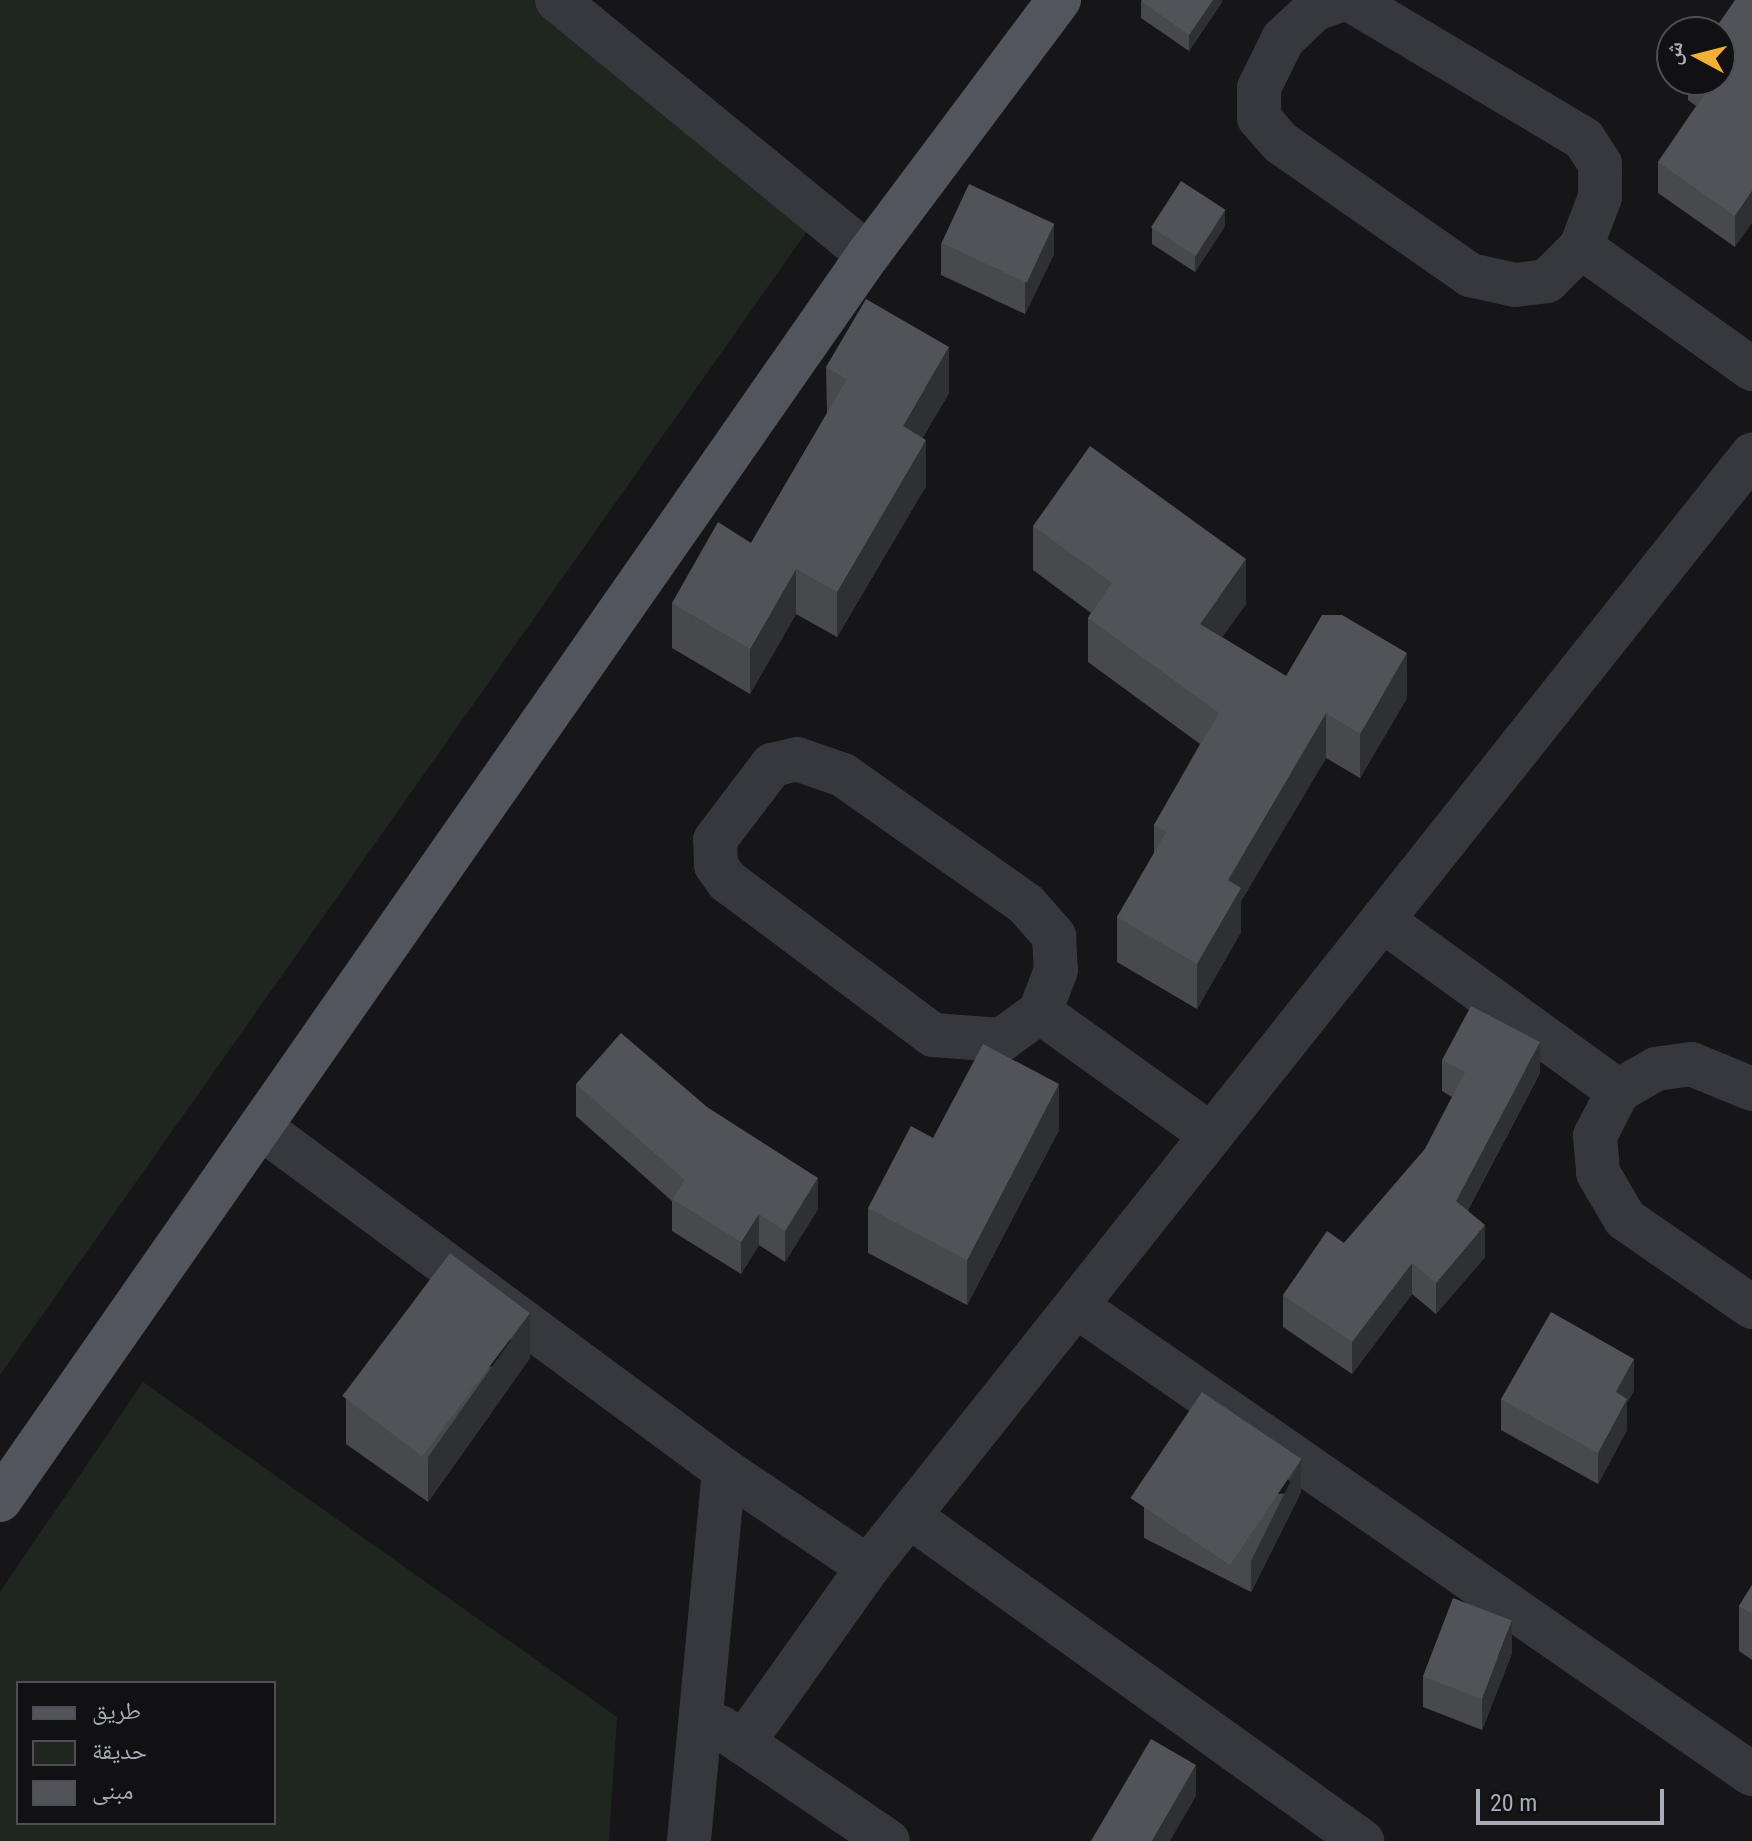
<!DOCTYPE html>
<meta charset="utf-8">
<style>
body{margin:0}
#map{position:relative;width:1752px;height:1841px;overflow:hidden;background:#161618;font-family:"Roboto Condensed","Noto Naskh Arabic",sans-serif}
div>[style]{position:absolute}
.green>*{inset:0;background:#1e261f}
.minor>*{height:44px;margin:-22px;padding:0 22px;transform-origin:22px;border-radius:22px;background:#37383d}
.major>*{height:44px;margin:-22px;padding:0 22px;transform-origin:22px;border-radius:22px;background:#53555c}
.wall>*{inset:0;background:#47494d}
.shaded-wall>*{inset:0;background:#2f3033}
.building>*{inset:0;background:#525359;transform-origin:0 0}
span{translate:-50% -50%;white-space:nowrap;text-align:center;line-height:1.15;-webkit-text-stroke:7px #111113;paint-order:stroke}
.legend{position:absolute;left:16px;top:1681px;width:260px;height:144px;box-sizing:border-box;background:#111113;border:2px solid #4d4f55;margin:0;padding:10px 14px;list-style:none;font-size:24px;color:#a8adb8}
.legend li{display:flex;align-items:center;gap:16px;height:40px}
.legend b{width:40px;border:2px solid #4d4f55}
.north{position:absolute;left:1656px;top:16px;width:80px;height:80px;box-sizing:border-box;background:#111113;border:2px solid #4d4f55;border-radius:50%;rotate:277deg;font-size:22px;font-weight:700;line-height:32px;text-align:center;color:#a8adb8}
.north::after{content:'';display:block;margin:auto;width:28px;height:36px;background:#f2b134;clip-path:polygon(50% 0,100% 100%,50% 72%,0 100%)}
.scale{position:absolute;left:1476px;top:1789px;width:188px;height:36px;box-sizing:border-box;border:4px solid #a8adb8;border-top:0;padding-left:10px;font-size:24px;line-height:28px;white-space:nowrap;color:#a8adb8;-webkit-text-stroke:6px #111113;paint-order:stroke}
</style>
<div id="map">
<div class="green">
<i style="clip-path:polygon(0 0,534px 0,810px 227px,0 1375px)"></i>
<i style="clip-path:polygon(evenodd,143px 1382px,617px 1717px,609px 1841px,0 1841px,0 1592px,143px 1382px,18px 1683px,274px 1683px,274px 1823px,18px 1823px,18px 1683px)"></i>
</div>
<div class="minor">
<i style="left:557px;top:0;width:402px;rotate:39.3deg"></i>
<i style="left:1340px;top:0;width:27px;rotate:160deg"></i>
<i style="left:1315px;top:9px;width:44px;rotate:136.8deg"></i>
<i style="left:1283px;top:39px;width:55px;rotate:116.1deg"></i>
<i style="left:1259px;top:88px;width:30px;rotate:90deg"></i>
<i style="left:1259px;top:118px;width:33px;rotate:49deg"></i>
<i style="left:1281px;top:143px;width:231px;rotate:34.9deg"></i>
<i style="left:1470px;top:275px;width:46px;rotate:12.5deg"></i>
<i style="left:1515px;top:285px;width:32px;rotate:-7deg"></i>
<i style="left:1547px;top:281px;width:48px;rotate:-45deg"></i>
<i style="left:1581px;top:247px;width:53px;rotate:-69.2deg"></i>
<i style="left:1600px;top:197px;width:33px;rotate:-90deg"></i>
<i style="left:1600px;top:164px;width:30px;rotate:-123deg"></i>
<i style="left:1584px;top:139px;width:271px;rotate:-149.2deg"></i>
<i style="left:1581px;top:247px;width:210px;rotate:35.5deg"></i>
<i style="left:797px;top:759px;width:49px;rotate:19.2deg"></i>
<i style="left:843px;top:775px;width:224px;rotate:35.2deg"></i>
<i style="left:1026px;top:904px;width:43px;rotate:48.8deg"></i>
<i style="left:1054px;top:936px;width:34px;rotate:87deg"></i>
<i style="left:1056px;top:970px;width:45px;rotate:110.9deg"></i>
<i style="left:1040px;top:1012px;width:48px;rotate:144.3deg"></i>
<i style="left:1001px;top:1040px;width:68px;rotate:-175.8deg"></i>
<i style="left:933px;top:1035px;width:257px;rotate:-143.2deg"></i>
<i style="left:727px;top:881px;width:19px;rotate:-125deg"></i>
<i style="left:716px;top:865px;width:25px;rotate:-92deg"></i>
<i style="left:715px;top:840px;width:94px;rotate:-52.8deg"></i>
<i style="left:772px;top:765px;width:26px;rotate:-13deg"></i>
<i style="left:1382px;top:920px;width:291px;rotate:35.9deg"></i>
<i style="left:1040px;top:1012px;width:211px;rotate:35.7deg"></i>
<i style="left:1752px;top:1089px;width:66px;rotate:-157.7deg"></i>
<i style="left:1691px;top:1064px;width:35px;rotate:172deg"></i>
<i style="left:1656px;top:1069px;width:44px;rotate:149.9deg"></i>
<i style="left:1618px;top:1091px;width:51px;rotate:117.1deg"></i>
<i style="left:1595px;top:1136px;width:37px;rotate:85deg"></i>
<i style="left:1598px;top:1173px;width:53px;rotate:59.6deg"></i>
<i style="left:1625px;top:1219px;width:155px;rotate:34.7deg"></i>
<i style="left:260px;top:1127px;width:577px;rotate:36.47deg"></i>
<i style="left:724px;top:1470px;width:373px;rotate:95.4deg"></i>
<i style="left:1076px;top:1306px;width:822px;rotate:34.7deg"></i>
<i style="left:724px;top:1470px;width:174px;rotate:34deg"></i>
<i style="left:909px;top:1516px;width:558px;rotate:35.66deg"></i>
<i style="left:720px;top:1727px;width:203px;rotate:34.2deg"></i>
<i style="left:743px;top:1743px;width:216px;rotate:-54.6deg"></i>
<i style="left:868px;top:1567px;width:1421px;rotate:-51.52deg"></i>
</div>
<div class="major">
<i style="left:0;top:1500px;width:1518px;rotate:-55.12deg"></i>
<i style="left:868px;top:255px;width:319px;rotate:-53.2deg"></i>
</div>
<div class="wall">
<i style="clip-path:polygon(1222px 0,1222px 2px,1189px 51px,1141px 18px,1141px 1px)"></i>
<i style="clip-path:polygon(1735px 0,1735px 247px,1658px 193px,1658px 162px,1696px 106px,1688px 100px,1688px 80px,1720px 80px)"></i>
<i style="clip-path:polygon(1225px 226px,1195px 272px,1152px 244px,1152px 228px)"></i>
<i style="clip-path:polygon(941px 243px,1054px 254px,1025px 314px,941px 275px)"></i>
<i style="clip-path:polygon(826px 367px,949px 393px,922px 438px,926px 486px,837px 637px,796px 614px,750px 694px,672px 648px,672px 603px,751px 543px,827px 413px)"></i>
<i style="clip-path:polygon(1033px 526px,1246px 604px,1222px 637px,1286px 676px,1407px 698px,1360px 778px,1326px 758px,1241px 901px,1241px 932px,1197px 1009px,1117px 962px,1117px 917px,1154px 854px,1154px 825px,1200px 744px,1088px 662px,1088px 618px,1091px 613px,1033px 570px)"></i>
<i style="clip-path:polygon(1442px 1060px,1540px 1073px,1468px 1210px,1485px 1257px,1436px 1314px,1412px 1294px,1352px 1374px,1283px 1327px,1283px 1295px,1344px 1243px,1425px 1149px,1452px 1097px,1442px 1091px)"></i>
<i style="clip-path:polygon(576px 1084px,818px 1209px,785px 1262px,759px 1245px,741px 1274px,672px 1231px,672px 1201px,576px 1116px)"></i>
<i style="clip-path:polygon(1059px 1130px,967px 1305px,868px 1253px,868px 1208px,933px 1138px)"></i>
<i style="clip-path:polygon(530px 1358px,428px 1502px,346px 1444px,346px 1399px)"></i>
<i style="clip-path:polygon(1634px 1390px,1627px 1403px,1627px 1430px,1598px 1484px,1501px 1430px,1501px 1399px)"></i>
<i style="clip-path:polygon(1301px 1492px,1251px 1592px,1144px 1538px,1144px 1506px)"></i>
<i style="clip-path:polygon(1752px 1585px,1752px 1660px,1739px 1651px,1739px 1606px)"></i>
<i style="clip-path:polygon(1512px 1653px,1482px 1730px,1423px 1707px,1423px 1676px)"></i>
</div>
<div class="shaded-wall">
<i style="clip-path:polygon(1213px 0,1222px 0,1222px 2px,1189px 51px,1189px 35px)"></i>
<i style="clip-path:polygon(1752px 191px,1752px 223px,1735px 247px,1735px 216px)"></i>
<i style="clip-path:polygon(1225px 210px,1225px 226px,1195px 272px,1195px 256px)"></i>
<i style="clip-path:polygon(1054px 223px,1054px 254px,1025px 314px,1025px 283px)"></i>
<i style="clip-path:polygon(949px 347px,949px 393px,903px 472px,903px 426px)"></i>
<i style="clip-path:polygon(926px 440px,926px 486px,837px 637px,837px 592px)"></i>
<i style="clip-path:polygon(1246px 559px,1246px 604px,1200px 668px,1200px 624px)"></i>
<i style="clip-path:polygon(796px 569px,796px 614px,750px 694px,750px 649px)"></i>
<i style="clip-path:polygon(1407px 653px,1407px 698px,1360px 778px,1360px 734px)"></i>
<i style="clip-path:polygon(1326px 713px,1326px 758px,1241px 901px,1241px 932px,1197px 1009px,1197px 964px,1228px 880px)"></i>
<i style="clip-path:polygon(1540px 1042px,1540px 1073px,1456px 1232px,1456px 1201px)"></i>
<i style="clip-path:polygon(1059px 1084px,1059px 1130px,967px 1305px,967px 1260px)"></i>
<i style="clip-path:polygon(818px 1178px,818px 1209px,785px 1262px,785px 1231px)"></i>
<i style="clip-path:polygon(759px 1214px,759px 1245px,741px 1274px,741px 1242px)"></i>
<i style="clip-path:polygon(1485px 1225px,1485px 1257px,1436px 1314px,1436px 1283px)"></i>
<i style="clip-path:polygon(1412px 1263px,1412px 1294px,1352px 1374px,1352px 1342px)"></i>
<i style="clip-path:polygon(530px 1313px,530px 1358px,428px 1502px,428px 1457px)"></i>
<i style="clip-path:polygon(1634px 1359px,1634px 1390px,1627px 1403px,1627px 1430px,1598px 1484px,1598px 1453px,1616px 1392px)"></i>
<i style="clip-path:polygon(1301px 1460px,1301px 1492px,1251px 1592px,1251px 1561px)"></i>
<i style="clip-path:polygon(1512px 1621px,1512px 1653px,1482px 1730px,1482px 1698px)"></i>
<i style="clip-path:polygon(1196px 1765px,1196px 1796px,1170px 1841px,1152px 1841px)"></i>
</div>
<div class="building">
<i style="clip-path:polygon(1142px 0,1213px 0,1189px 35px,1141px 1px)"></i>
<i style="clip-path:polygon(1735px 0,1752px 0,1752px 191px,1735px 216px,1658px 162px,1711px 85px,1703px 80px,1720px 80px,1720px 32px,1713px 32px)"></i>
<i style="left:1181px;top:181px;width:53px;height:55px;rotate:33deg"></i>
<i style="left:969px;top:184px;width:94px;height:65px;rotate:25deg"></i>
<i style="clip-path:polygon(866px 299px,949px 347px,903px 426px,926px 440px,837px 592px,796px 569px,750px 649px,672px 603px,718px 522px,751px 543px,847px 379px,826px 367px)"></i>
<i style="clip-path:polygon(1090px 446px,1246px 559px,1200px 624px,1286px 676px,1322px 615px,1342px 615px,1407px 653px,1360px 734px,1326px 713px,1228px 880px,1241px 888px,1197px 964px,1117px 917px,1166px 832px,1154px 825px,1219px 713px,1088px 618px,1112px 583px,1033px 526px)"></i>
<i style="clip-path:polygon(1471px 1006px,1540px 1042px,1456px 1201px,1485px 1225px,1436px 1283px,1412px 1263px,1352px 1342px,1283px 1295px,1327px 1231px,1344px 1243px,1425px 1149px,1465px 1072px,1442px 1060px)"></i>
<i style="clip-path:polygon(621px 1033px,707px 1107px,818px 1178px,785px 1231px,759px 1214px,741px 1242px,672px 1199px,685px 1180px,576px 1084px)"></i>
<i style="clip-path:polygon(983px 1044px,1059px 1084px,967px 1260px,868px 1208px,911px 1126px,933px 1138px)"></i>
<i style="left:450px;top:1253px;width:100px;height:179px;rotate:37deg"></i>
<i style="clip-path:polygon(1551px 1312px,1634px 1359px,1616px 1392px,1627px 1399px,1598px 1453px,1501px 1399px)"></i>
<i style="left:1202px;top:1392px;width:120px;height:128px;rotate:34deg"></i>
<i style="clip-path:polygon(1752px 1585px,1752px 1614px,1739px 1606px)"></i>
<i style="left:1453px;top:1598px;width:63px;height:84px;rotate:21deg"></i>
<i style="clip-path:polygon(1151px 1739px,1196px 1765px,1152px 1841px,1091px 1841px)"></i>
</div>
<ul class="legend">
<li><b style="height:10px;background:#53555c"></b>طريق</li>
<li><b style="height:22px;background:#1e261f"></b>حديقة</li>
<li><b style="height:22px;background:#525359"></b>مبنى</li>
</ul>
<div class="north">ش</div>
<div class="scale">20 m</div>
</div>
